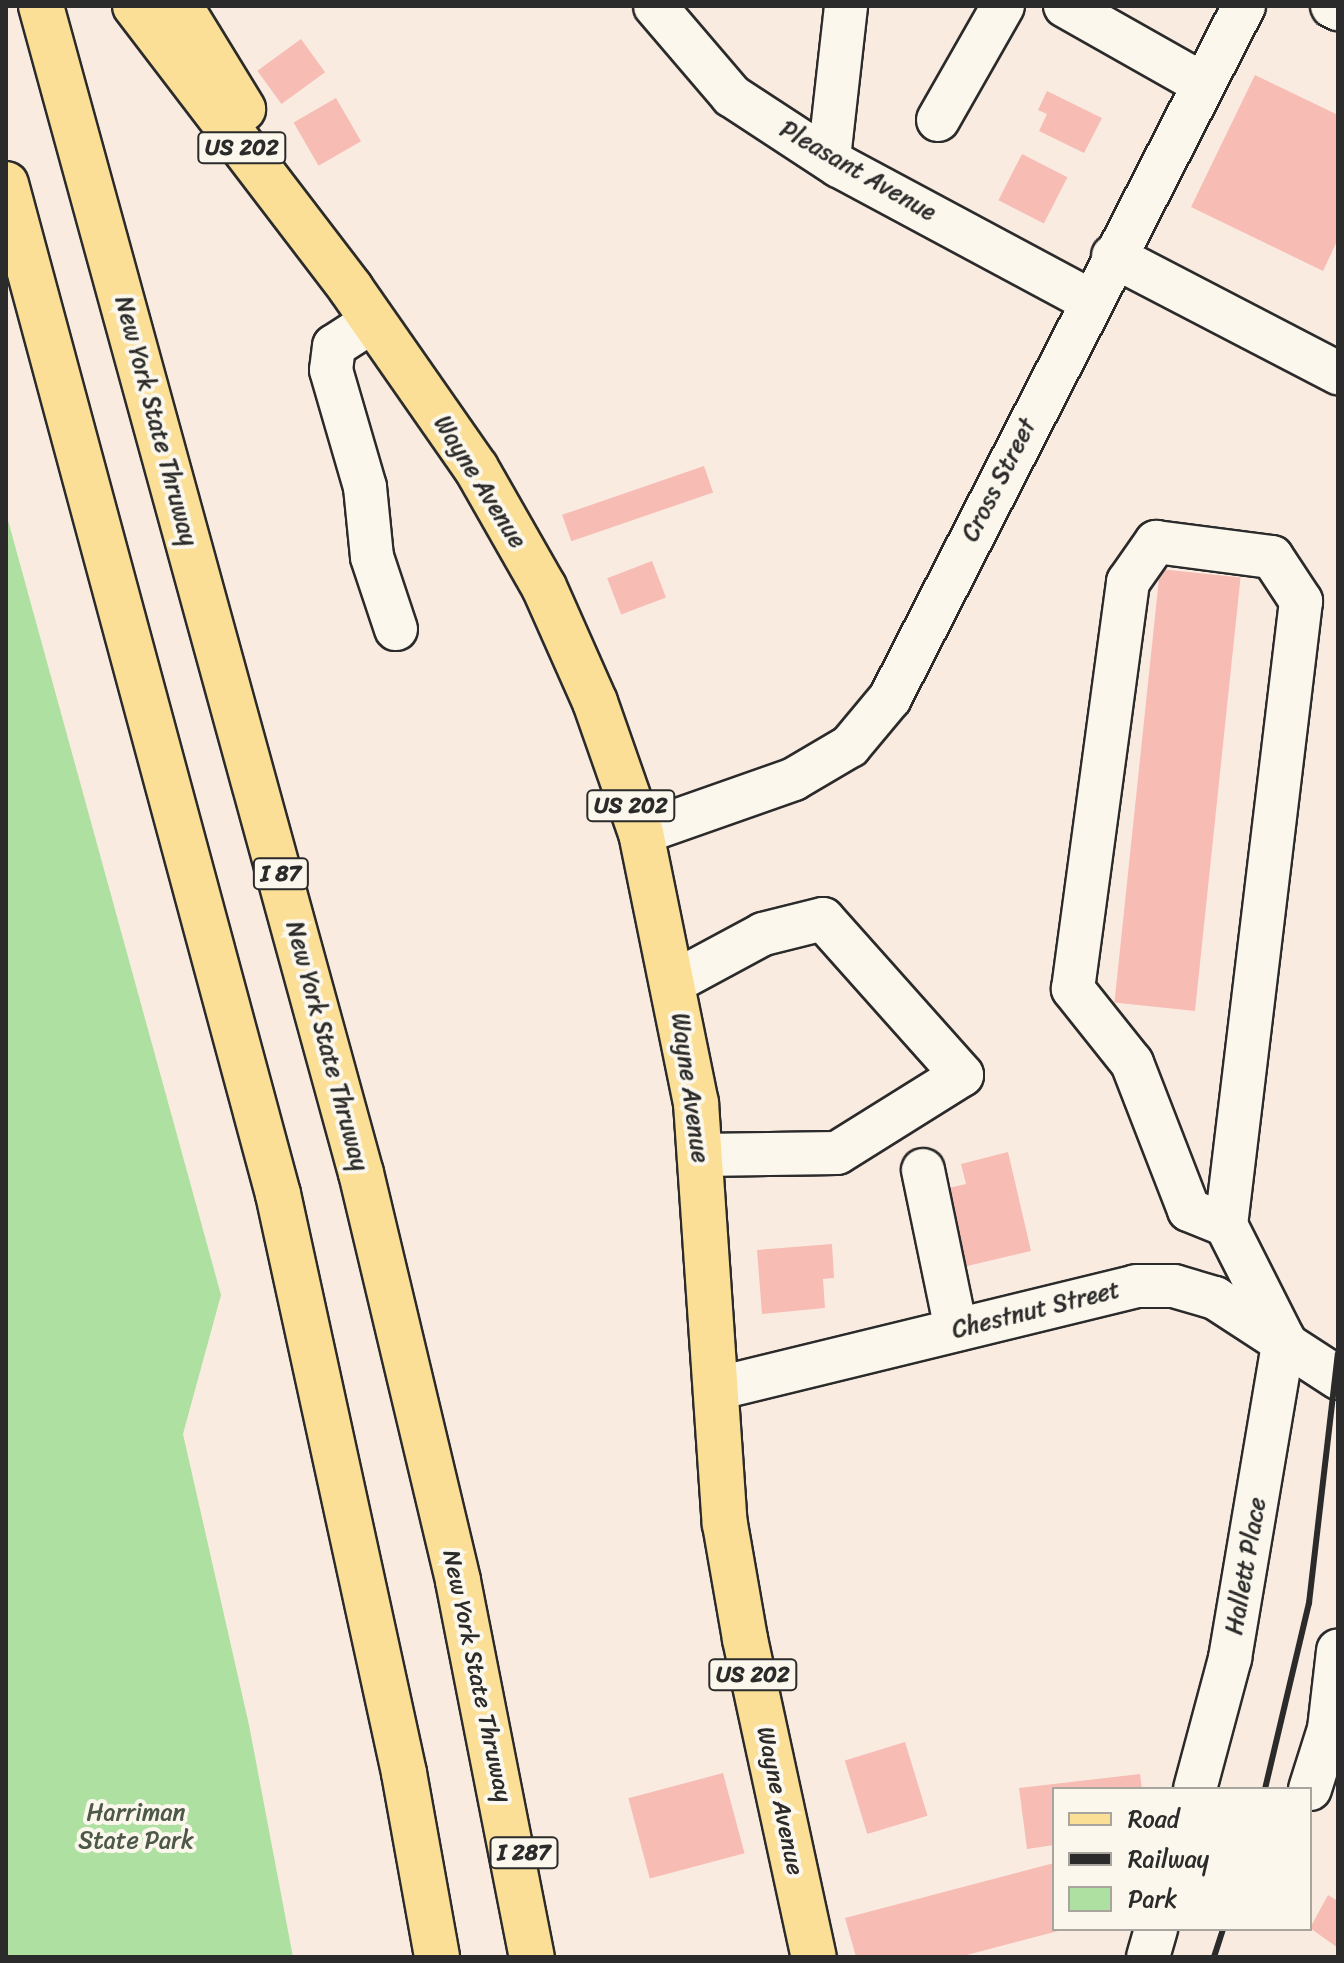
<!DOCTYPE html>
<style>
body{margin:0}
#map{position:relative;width:1344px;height:1963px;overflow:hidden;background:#faebe1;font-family:Sriracha,sans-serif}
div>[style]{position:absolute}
.green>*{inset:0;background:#aee0a1}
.building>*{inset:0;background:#f7bcb4;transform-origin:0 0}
.roads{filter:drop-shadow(2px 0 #2b2b2b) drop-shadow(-2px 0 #2b2b2b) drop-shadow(0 2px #2b2b2b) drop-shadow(0 -2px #2b2b2b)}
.minor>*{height:42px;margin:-21px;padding:0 21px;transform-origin:21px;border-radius:21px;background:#fbf7ec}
.major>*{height:44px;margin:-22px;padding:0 22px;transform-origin:22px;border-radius:22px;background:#fbdf96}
.highway>*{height:44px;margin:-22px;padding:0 22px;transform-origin:22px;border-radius:22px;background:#fbdf96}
.rail>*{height:6px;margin:-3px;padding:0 3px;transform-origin:3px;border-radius:3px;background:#2b2b2b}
span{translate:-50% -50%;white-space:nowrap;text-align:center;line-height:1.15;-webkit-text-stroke:8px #fbf7ec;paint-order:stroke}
.shield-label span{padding:2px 6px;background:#fbf7ec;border:2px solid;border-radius:6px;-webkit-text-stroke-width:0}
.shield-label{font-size:22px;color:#2b2b2b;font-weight:700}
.street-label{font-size:24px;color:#2b2b2b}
.park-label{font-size:24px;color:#4c5848}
.frame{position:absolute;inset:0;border:8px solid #2b2b2b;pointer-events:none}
.legend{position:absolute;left:1052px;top:1787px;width:260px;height:144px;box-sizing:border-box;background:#fbf7ec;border:2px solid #a8a59f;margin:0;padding:10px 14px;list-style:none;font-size:24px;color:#2b2b2b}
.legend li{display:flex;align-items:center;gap:16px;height:40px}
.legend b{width:40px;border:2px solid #a8a59f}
</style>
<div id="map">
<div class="green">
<i style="clip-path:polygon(6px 513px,221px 1295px,183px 1434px,249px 1725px,293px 1957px,6px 1957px)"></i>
</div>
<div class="building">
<i style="left:301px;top:39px;width:41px;height:54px;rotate:54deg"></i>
<i style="clip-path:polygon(1255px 75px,1338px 115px,1338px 239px,1323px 271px,1191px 207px)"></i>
<i style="clip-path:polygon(1047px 91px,1102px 118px,1084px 153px,1039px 131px,1047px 114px,1038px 110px)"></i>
<i style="left:336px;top:98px;width:50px;height:49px;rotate:60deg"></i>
<i style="left:1022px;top:154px;width:51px;height:52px;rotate:27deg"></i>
<i style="left:704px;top:466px;width:28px;height:150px;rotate:71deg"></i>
<i style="left:652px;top:561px;width:39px;height:48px;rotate:69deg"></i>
<i style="left:1160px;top:569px;width:81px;height:436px;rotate:6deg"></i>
<i style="clip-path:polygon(1008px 1152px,1031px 1251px,963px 1267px,944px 1189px,966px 1184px,961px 1164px)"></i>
<i style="clip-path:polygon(832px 1244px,834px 1278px,823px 1279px,825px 1308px,762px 1314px,757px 1250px)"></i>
<i style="left:905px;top:1742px;width:77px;height:63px;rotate:73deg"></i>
<i style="left:723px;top:1773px;width:83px;height:98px;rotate:75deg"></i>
<i style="clip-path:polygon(1140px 1774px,1142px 1789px,1054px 1789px,1054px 1845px,1027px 1849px,1019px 1788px)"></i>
<i style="clip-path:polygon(1054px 1863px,1054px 1929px,1062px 1930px,959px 1957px,856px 1957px,845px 1918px)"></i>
<i style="clip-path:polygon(1328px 1895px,1338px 1901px,1338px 1948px,1310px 1928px)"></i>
</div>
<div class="roads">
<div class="minor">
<i style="left:655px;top:6px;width:118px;rotate:49.5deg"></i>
<i style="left:732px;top:96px;width:128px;rotate:33.2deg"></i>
<i style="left:839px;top:166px;width:284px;rotate:28.2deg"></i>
<i style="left:1065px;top:6px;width:159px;rotate:29.5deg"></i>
<i style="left:1332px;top:6px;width:7px;rotate:27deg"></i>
<i style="left:938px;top:120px;width:131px;rotate:-60.3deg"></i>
<i style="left:829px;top:158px;width:153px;rotate:-83.6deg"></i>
<i style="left:1113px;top:256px;width:254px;rotate:27.5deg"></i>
<i style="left:373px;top:321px;width:46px;rotate:147.3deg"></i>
<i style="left:334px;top:346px;width:24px;rotate:97deg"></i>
<i style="left:331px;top:370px;width:122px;rotate:73.8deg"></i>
<i style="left:365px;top:487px;width:70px;rotate:84.3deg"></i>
<i style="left:372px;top:557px;width:76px;rotate:71.6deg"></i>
<i style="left:641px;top:833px;width:162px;rotate:-19.4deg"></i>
<i style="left:794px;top:779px;width:65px;rotate:-30.5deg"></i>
<i style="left:850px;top:746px;width:62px;rotate:-50.2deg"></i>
<i style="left:890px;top:698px;width:777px;rotate:-62.91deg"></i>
<i style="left:674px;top:982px;width:101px;rotate:-28.3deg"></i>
<i style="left:763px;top:934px;width:62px;rotate:-14deg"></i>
<i style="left:823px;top:919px;width:209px;rotate:48.3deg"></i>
<i style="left:962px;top:1075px;width:147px;rotate:148deg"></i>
<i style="left:837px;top:1153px;width:136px;rotate:179.2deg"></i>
<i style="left:923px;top:1170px;width:163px;rotate:78.3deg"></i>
<i style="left:1226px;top:1225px;width:40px;rotate:-158deg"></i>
<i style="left:1189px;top:1210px;width:158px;rotate:-111.2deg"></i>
<i style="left:1132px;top:1063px;width:95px;rotate:-128.6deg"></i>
<i style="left:1073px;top:989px;width:411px;rotate:-82.3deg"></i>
<i style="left:1128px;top:582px;width:49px;rotate:-55deg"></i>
<i style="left:1156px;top:542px;width:117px;rotate:7.4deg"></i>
<i style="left:1272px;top:557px;width:53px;rotate:56.6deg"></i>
<i style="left:1301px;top:601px;width:628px;rotate:96.85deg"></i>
<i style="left:1226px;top:1225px;width:129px;rotate:63.2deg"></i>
<i style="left:715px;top:1389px;width:433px;rotate:-13.7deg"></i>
<i style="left:1136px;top:1286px;width:38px"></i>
<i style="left:1174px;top:1286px;width:43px;rotate:16.3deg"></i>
<i style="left:1215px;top:1298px;width:147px;rotate:33deg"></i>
<i style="left:1195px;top:1789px;width:136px;rotate:-75deg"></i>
<i style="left:1230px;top:1658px;width:323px;rotate:-80.4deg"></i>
<i style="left:1310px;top:1789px;width:63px;rotate:-72.4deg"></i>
<i style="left:1329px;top:1729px;width:79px;rotate:-83.4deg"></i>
<i style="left:1148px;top:1957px;width:29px;rotate:-74deg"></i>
</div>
<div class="major">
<i style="left:135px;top:6px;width:356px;rotate:52.6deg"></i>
<i style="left:351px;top:289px;width:218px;rotate:55.1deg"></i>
<i style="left:476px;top:468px;width:137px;rotate:60.3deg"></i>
<i style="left:544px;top:587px;width:126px;rotate:66.1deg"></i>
<i style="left:595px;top:702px;width:139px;rotate:70.7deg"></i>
<i style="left:641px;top:833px;width:276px;rotate:78.5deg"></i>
<i style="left:696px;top:1103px;width:422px;rotate:86.1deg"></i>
<i style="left:725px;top:1524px;width:117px;rotate:80.1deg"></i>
<i style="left:745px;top:1639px;width:325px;rotate:77.8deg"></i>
<i style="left:180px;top:6px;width:121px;rotate:58.5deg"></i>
</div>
<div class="highway">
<i style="left:41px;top:6px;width:1210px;rotate:74.67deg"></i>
<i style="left:361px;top:1173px;width:419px;rotate:76.6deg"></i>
<i style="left:458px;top:1581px;width:383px;rotate:78.9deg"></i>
<i style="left:6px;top:184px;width:1046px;rotate:74.93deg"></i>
<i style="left:278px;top:1194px;width:593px;rotate:77.72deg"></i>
<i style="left:404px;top:1773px;width:187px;rotate:79.8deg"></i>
</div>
</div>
<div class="rail">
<i style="left:1265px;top:1789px;width:191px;rotate:-76.7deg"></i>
<i style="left:1309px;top:1603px;width:251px;rotate:-83.4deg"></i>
<i style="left:1214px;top:1957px;width:29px;rotate:-72deg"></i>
</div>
<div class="shield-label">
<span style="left:242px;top:148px">US 202</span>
<span style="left:631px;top:806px">US 202</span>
<span style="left:281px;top:874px">I 87</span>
<span style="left:753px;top:1675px">US 202</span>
<span style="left:524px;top:1853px">I 287</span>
</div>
<div class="street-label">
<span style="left:858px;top:171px;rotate:30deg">Pleasant Avenue</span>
<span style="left:156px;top:421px;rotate:75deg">New York State Thruway</span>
<span style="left:999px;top:480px;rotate:-63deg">Cross Street</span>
<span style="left:480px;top:482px;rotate:58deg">Wayne Avenue</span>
<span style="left:327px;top:1046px;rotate:75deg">New York State Thruway</span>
<span style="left:690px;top:1088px;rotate:82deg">Wayne Avenue</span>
<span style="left:1036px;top:1310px;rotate:-14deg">Chestnut Street</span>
<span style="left:1246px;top:1566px;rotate:-80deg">Hallett Place</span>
<span style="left:477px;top:1676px;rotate:78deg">New York State Thruway</span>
<span style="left:780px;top:1801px;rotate:78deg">Wayne Avenue</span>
</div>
<div class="park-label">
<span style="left:136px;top:1827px">Harriman<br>State Park</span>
</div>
<div class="frame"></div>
<ul class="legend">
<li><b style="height:10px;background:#fbdf96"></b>Road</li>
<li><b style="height:10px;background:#2b2b2b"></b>Railway</li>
<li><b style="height:22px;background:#aee0a1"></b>Park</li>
</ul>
</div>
